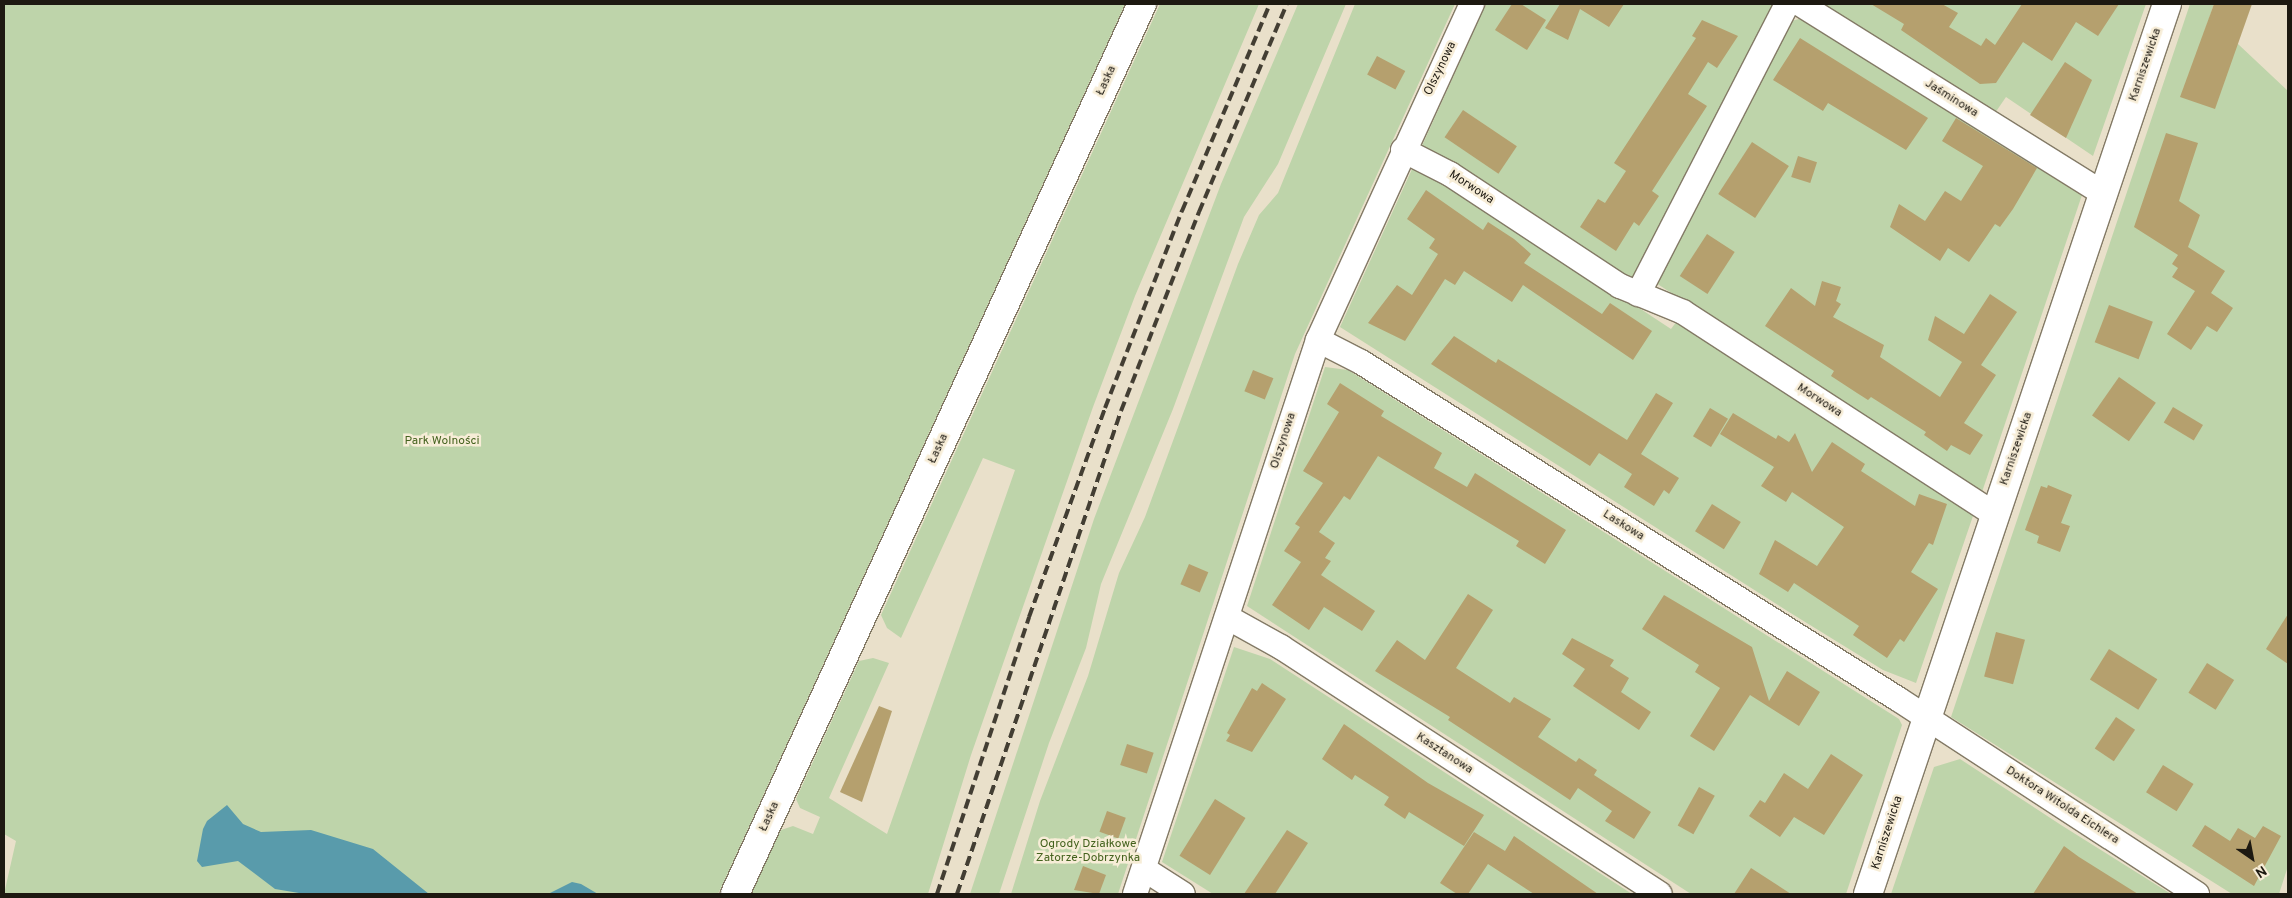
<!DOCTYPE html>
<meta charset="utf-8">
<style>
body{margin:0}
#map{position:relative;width:2292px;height:898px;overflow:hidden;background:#e9e0ca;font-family:Overpass,sans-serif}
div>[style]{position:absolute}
.green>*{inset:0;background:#bed4aa}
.water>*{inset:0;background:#599bab}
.building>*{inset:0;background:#b5a06e;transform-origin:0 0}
.roads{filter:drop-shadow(1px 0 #837a66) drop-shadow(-1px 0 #837a66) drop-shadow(0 1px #837a66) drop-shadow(0 -1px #837a66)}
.minor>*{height:24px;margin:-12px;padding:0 12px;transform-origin:12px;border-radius:12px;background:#fff}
.tertiary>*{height:28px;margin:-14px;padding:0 14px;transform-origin:14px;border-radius:14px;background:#fff}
.secondary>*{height:28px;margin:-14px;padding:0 14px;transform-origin:14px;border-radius:14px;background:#fff}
.rail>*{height:4px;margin-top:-2px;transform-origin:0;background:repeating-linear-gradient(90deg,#433e33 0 10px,transparent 0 15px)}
span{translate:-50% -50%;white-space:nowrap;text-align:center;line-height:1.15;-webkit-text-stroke:5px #f7edd7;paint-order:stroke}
.street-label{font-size:12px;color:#1d1911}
.park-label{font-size:12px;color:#44621e}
.frame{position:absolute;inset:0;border:5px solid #1d1911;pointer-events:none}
.north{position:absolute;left:2227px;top:833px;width:50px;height:50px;-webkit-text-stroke:4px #f7edd7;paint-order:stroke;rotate:147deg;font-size:14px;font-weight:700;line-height:20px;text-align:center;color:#1d1911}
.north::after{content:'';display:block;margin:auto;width:18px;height:22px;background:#1d1911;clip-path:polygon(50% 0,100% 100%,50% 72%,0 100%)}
</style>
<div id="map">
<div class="green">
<i style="clip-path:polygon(4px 4px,1125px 4px,718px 894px,4px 894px,16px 841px,4px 834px)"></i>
<i style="clip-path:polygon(1160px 4px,1259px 4px,1135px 296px,1093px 407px,971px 755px,928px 894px,751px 894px,781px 830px,793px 826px,813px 834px,820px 817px,800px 808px,796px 799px,859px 661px,873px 658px,889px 663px,829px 798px,887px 834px,1015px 470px,983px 458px,901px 638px,887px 628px,881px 615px)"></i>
<i style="clip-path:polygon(1298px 4px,1346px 4px,1278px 164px,1244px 217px,1173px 409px,1101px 584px,1086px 648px,1049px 743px,999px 894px,970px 894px,1094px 519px,1221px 184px)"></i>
<i style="clip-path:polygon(1355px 4px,1455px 4px,1295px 354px,1118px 894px,1011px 894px,1040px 801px,1088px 676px,1119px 573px,1145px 517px,1238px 264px,1259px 215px,1278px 193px)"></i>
<i style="clip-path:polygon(1486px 4px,1775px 4px,1632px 278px,1623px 279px,1421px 148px)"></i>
<i style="clip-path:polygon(1823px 4px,2146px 4px,2093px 156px,2006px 97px,1995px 113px)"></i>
<i style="clip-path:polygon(2190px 4px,2214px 4px,2204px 33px,2238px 44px,2288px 91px,2288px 866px,2279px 894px,2232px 894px,1951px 717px)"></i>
<i style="clip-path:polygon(1802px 18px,2082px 195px,1981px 495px,1656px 283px,1792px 21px)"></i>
<i style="clip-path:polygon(1413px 167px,1445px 180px,1671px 329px,1677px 321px,1974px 513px,1916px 683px,1883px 670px,1789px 612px,1340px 327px)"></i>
<i style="clip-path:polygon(1325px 367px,1348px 370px,1899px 719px,1902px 725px,1846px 894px,1691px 894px,1247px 606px)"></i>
<i style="clip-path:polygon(1234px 647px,1270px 659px,1632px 894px,1213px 894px,1162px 862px)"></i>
<i style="clip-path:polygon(1960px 759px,2061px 825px,2171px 894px,1891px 894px,1934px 767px)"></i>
</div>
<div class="water">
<i style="clip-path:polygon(227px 805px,243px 824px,261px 832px,311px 830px,373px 849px,429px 894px,305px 894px,275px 889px,238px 861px,202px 867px,197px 861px,203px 829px,207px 821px)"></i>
<i style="clip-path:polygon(572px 882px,581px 884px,598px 894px,548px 894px)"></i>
</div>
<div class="building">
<i style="clip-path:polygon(1512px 4px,1521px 4px,1546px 20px,1527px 50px,1495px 30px)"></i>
<i style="clip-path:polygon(1560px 4px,1624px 4px,1609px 27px,1580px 9px,1568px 40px,1545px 28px)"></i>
<i style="clip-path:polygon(1871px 4px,1942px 4px,1958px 13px,1949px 27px,1981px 46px,1986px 38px,1995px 45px,2022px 4px,2119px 4px,2098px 36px,2076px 22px,2052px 61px,2023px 42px,1996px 83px,1980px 84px,1901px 30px,1904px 24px)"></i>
<i style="clip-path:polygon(2214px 4px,2252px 4px,2215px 109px,2180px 97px)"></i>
<i style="clip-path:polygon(1702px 20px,1738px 36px,1717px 68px,1708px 62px,1688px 94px,1707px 106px,1652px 191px,1659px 196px,1639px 226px,1634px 222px,1616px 251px,1580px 227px,1598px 199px,1605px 203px,1626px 171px,1614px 163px,1696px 38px,1692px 36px)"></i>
<i style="clip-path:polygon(1800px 38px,1928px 118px,1906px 150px,1828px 103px,1823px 111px,1773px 80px)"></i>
<i style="left:1377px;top:56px;width:32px;height:21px;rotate:28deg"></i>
<i style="clip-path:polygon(2065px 62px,2092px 80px,2066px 138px,2030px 115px)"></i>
<i style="left:1463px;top:110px;width:65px;height:33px;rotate:34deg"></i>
<i style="clip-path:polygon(1956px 118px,2037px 168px,2013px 209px,2000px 227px,1995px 224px,1969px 262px,1948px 248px,1940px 261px,1890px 227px,1899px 204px,1925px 221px,1945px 191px,1961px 201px,1983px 166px,1942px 141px)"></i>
<i style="clip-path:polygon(2166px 133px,2198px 143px,2179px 201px,2200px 215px,2188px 247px,2225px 271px,2211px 293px,2233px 308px,2217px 332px,2207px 326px,2191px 350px,2167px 334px,2195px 291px,2172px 277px,2178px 268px,2172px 264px,2178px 255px,2134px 227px)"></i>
<i style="left:1752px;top:142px;width:44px;height:62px;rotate:33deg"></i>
<i style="left:1798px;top:156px;width:20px;height:22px;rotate:18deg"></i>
<i style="clip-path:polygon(1426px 190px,1483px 230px,1488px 222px,1514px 239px,1531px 254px,1524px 263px,1602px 314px,1610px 303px,1652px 331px,1633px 360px,1523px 285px,1512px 302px,1464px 271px,1455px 285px,1445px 279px,1405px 341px,1368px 323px,1397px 285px,1412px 295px,1438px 254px,1429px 248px,1435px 239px,1407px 219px)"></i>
<i style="left:1707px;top:234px;width:33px;height:50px;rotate:33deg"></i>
<i style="clip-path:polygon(1822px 281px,1841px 287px,1836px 301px,1841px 304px,1833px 317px,1884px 345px,1880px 357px,1940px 397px,1962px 362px,1928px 340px,1935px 316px,1964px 334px,1990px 294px,2017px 312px,1981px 365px,1996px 375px,1964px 423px,1983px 435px,1970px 455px,1951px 445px,1947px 451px,1924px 435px,1926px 432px,1871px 397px,1868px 400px,1857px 393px,1831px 376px,1834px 371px,1765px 326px,1791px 288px,1815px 306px)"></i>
<i style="left:2109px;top:305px;width:47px;height:40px;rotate:21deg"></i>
<i style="clip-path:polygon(1454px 336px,1496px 363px,1498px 359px,1627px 440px,1656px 393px,1673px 403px,1641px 454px,1679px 478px,1669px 494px,1664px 490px,1654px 506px,1624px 487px,1632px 474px,1599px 453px,1590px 466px,1431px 364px)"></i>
<i style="left:1253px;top:370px;width:22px;height:23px;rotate:22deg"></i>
<i style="left:2119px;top:377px;width:45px;height:47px;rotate:35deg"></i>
<i style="clip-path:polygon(1340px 383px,1384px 411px,1381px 416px,1442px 453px,1434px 468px,1467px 487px,1475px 473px,1566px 530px,1545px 564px,1516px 546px,1519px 541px,1378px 456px,1350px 500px,1344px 496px,1319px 532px,1335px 543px,1325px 558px,1331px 561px,1321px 575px,1375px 611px,1362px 631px,1324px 607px,1309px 630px,1272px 605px,1301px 562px,1284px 551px,1300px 527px,1295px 524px,1323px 483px,1303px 471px,1339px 412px,1327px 404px)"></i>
<i style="left:2173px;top:407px;width:35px;height:18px;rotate:31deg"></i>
<i style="left:1710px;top:408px;width:21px;height:33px;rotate:31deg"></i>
<i style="clip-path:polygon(1733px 413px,1776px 439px,1778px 435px,1789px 442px,1795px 433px,1812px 472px,1832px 442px,1865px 464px,1861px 471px,1915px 506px,1919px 494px,1947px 504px,1933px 545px,1929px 543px,1911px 572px,1938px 589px,1904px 642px,1900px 639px,1887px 658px,1853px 635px,1859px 626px,1794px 583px,1788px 592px,1759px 574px,1775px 540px,1817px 566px,1844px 527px,1792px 492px,1786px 502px,1761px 486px,1774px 467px,1720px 434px)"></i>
<i style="clip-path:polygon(2048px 485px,2072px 495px,2061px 523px,2070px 526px,2060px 552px,2037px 543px,2039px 536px,2025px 530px,2041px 486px,2047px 488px)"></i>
<i style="left:1712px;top:504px;width:34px;height:32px;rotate:32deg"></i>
<i style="left:1189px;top:564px;width:21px;height:22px;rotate:23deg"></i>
<i style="clip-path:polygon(1468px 594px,1493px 610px,1456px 668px,1510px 703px,1514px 697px,1551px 719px,1538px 737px,1576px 762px,1579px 758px,1597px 770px,1594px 775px,1651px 812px,1634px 839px,1605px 821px,1612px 811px,1578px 788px,1570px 800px,1448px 720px,1450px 717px,1375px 671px,1397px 640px,1425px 660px)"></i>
<i style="clip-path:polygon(1664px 595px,1752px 647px,1769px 701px,1787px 671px,1820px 692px,1799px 726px,1750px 695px,1714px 751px,1690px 736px,1720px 688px,1695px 672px,1699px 665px,1642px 629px)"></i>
<i style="clip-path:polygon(2288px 614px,2288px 664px,2266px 649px)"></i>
<i style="left:1996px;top:632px;width:30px;height:46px;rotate:15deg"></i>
<i style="clip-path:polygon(1572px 638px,1614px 660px,1610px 666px,1629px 678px,1621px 692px,1651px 712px,1639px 730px,1573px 686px,1585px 669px,1562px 654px)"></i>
<i style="left:2109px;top:649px;width:57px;height:36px;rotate:32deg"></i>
<i style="left:2207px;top:663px;width:32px;height:35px;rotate:32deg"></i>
<i style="clip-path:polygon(1262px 683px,1286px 699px,1252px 752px,1226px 741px,1230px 735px,1227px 733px,1252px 688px,1257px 691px)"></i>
<i style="clip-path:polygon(879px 706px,892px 711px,862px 802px,840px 792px)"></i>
<i style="left:2116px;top:717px;width:23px;height:38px;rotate:34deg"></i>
<i style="clip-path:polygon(1344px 724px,1428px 783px,1484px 815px,1464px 846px,1409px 812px,1405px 819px,1384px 805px,1389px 797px,1355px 775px,1352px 780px,1322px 759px)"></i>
<i style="left:1127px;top:744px;width:28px;height:22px;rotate:18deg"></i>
<i style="clip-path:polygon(1831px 754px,1863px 775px,1824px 835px,1794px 817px,1780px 837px,1749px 816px,1760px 800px,1765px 803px,1784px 773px,1808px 789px)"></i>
<i style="left:2163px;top:765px;width:36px;height:32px;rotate:32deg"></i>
<i style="left:1699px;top:787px;width:18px;height:44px;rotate:29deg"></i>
<i style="left:1215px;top:799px;width:36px;height:67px;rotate:32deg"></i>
<i style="left:1107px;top:811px;width:20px;height:22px;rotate:20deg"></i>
<i style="clip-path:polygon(2205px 825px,2230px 841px,2238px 828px,2255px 838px,2263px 826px,2281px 836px,2254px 886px,2192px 846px)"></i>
<i style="clip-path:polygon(1287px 830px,1308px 843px,1275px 894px,1244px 894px)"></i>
<i style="clip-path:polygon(1474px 832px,1505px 851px,1514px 836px,1598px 894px,1534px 894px,1488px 864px,1468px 894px,1457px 894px,1440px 883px)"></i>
<i style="clip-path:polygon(2064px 846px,2079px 857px,2138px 894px,2033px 894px)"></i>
<i style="clip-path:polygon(1083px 866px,1106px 875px,1099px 894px,1074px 890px)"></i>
<i style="clip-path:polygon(1751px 868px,1791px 894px,1734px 894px)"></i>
</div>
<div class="roads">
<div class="minor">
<i style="left:1800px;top:4px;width:357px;rotate:32deg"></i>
<i style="left:1403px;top:150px;width:53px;rotate:27.1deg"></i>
<i style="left:1450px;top:174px;width:204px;rotate:33.4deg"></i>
<i style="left:1620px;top:286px;width:68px;rotate:22.4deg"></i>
<i style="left:1683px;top:312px;width:372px;rotate:33deg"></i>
<i style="left:1638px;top:294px;width:326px;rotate:-62.8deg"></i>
<i style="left:1318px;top:340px;width:48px;rotate:27.1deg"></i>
<i style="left:1361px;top:362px;width:634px;rotate:32.11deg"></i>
<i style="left:1898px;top:699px;width:357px;rotate:33.1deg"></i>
<i style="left:1227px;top:617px;width:62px;rotate:29.1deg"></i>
<i style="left:1281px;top:647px;width:452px;rotate:33.1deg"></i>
<i style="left:1144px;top:869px;width:46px;rotate:32.7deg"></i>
<i style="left:1135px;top:894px;width:583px;rotate:-71.72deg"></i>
<i style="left:1318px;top:340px;width:370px;rotate:-65.4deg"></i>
</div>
<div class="tertiary">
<i style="left:1868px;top:894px;width:939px;rotate:-71.43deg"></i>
</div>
<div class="secondary">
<i style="left:735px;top:894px;width:979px;rotate:-65.43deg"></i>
</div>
</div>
<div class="rail">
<i style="left:937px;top:894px;width:292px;rotate:-71.6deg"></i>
<i style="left:1029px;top:617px;width:222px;rotate:-70deg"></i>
<i style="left:1105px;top:408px;width:212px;rotate:-68.7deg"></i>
<i style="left:1182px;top:211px;width:225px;rotate:-67deg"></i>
<i style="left:957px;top:894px;width:510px;rotate:-71.25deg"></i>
<i style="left:1121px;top:411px;width:214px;rotate:-68.6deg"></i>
<i style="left:1199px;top:212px;width:226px;rotate:-67.1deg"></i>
</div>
<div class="street-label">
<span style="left:2146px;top:65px;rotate:-71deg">Karniszewicka</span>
<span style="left:1441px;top:69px;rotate:-64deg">Olszynowa</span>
<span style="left:1107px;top:81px;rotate:-65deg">Łaska</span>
<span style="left:1951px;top:99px;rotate:32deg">Jaśminowa</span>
<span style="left:1471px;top:188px;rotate:33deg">Morwowa</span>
<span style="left:1819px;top:401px;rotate:33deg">Morwowa</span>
<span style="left:1284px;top:441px;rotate:-72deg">Olszynowa</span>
<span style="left:939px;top:449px;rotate:-65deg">Łaska</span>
<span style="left:2017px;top:449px;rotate:-71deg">Karniszewicka</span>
<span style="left:1623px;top:526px;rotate:32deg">Laskowa</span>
<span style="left:1444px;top:754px;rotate:33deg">Kasztanowa</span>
<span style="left:2062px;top:806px;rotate:33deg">Doktora Witolda Eichlera</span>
<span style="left:770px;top:817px;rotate:-65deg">Łaska</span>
<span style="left:1888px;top:833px;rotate:-72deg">Karniszewicka</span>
</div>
<div class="park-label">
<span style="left:442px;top:442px">Park Wolności</span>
<span style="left:1088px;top:852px">Ogrody Działkowe<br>Zatorze-Dobrzynka</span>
</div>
<div class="frame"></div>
<div class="north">N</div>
</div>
